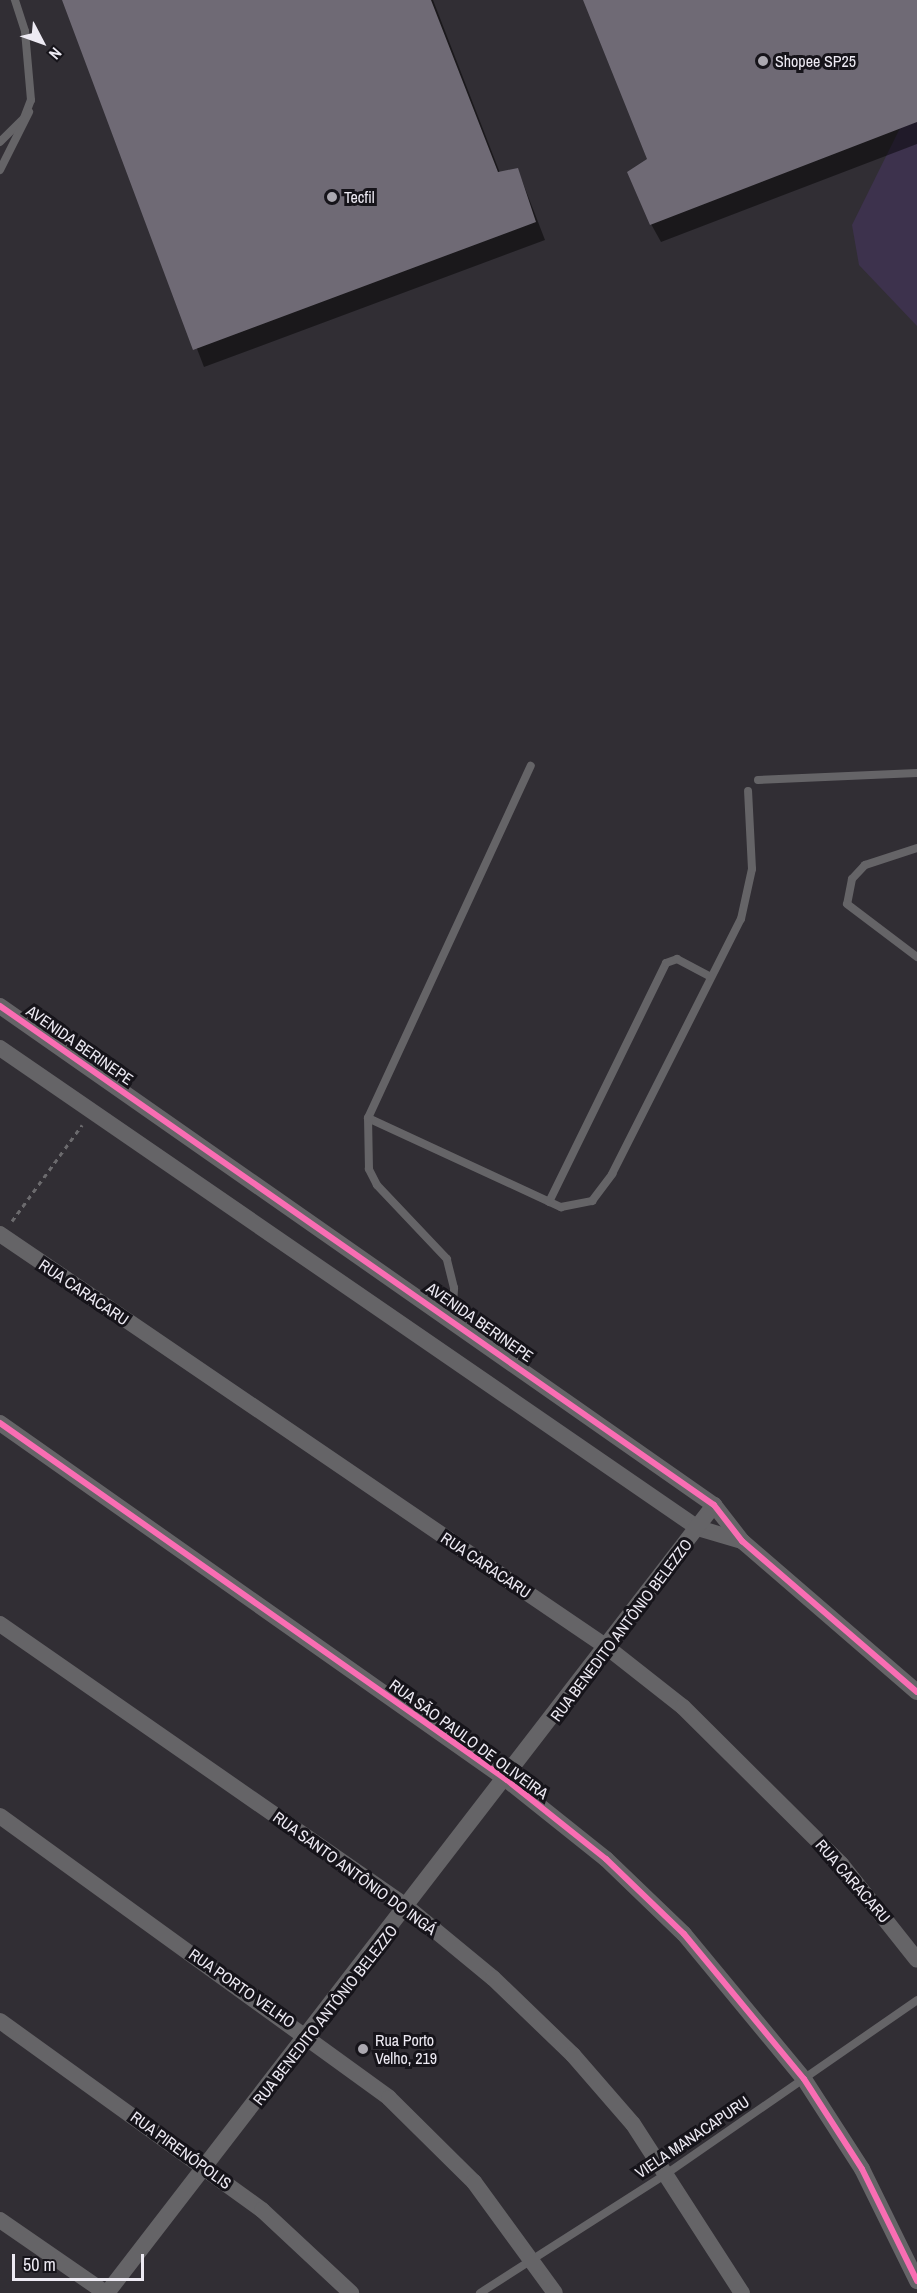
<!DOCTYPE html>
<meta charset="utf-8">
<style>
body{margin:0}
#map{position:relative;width:917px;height:2293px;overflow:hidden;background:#312e34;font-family:"Archivo Narrow",sans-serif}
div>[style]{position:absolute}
.green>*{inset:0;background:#3d324d}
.shadow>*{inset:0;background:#0007}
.building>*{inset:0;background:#6f6a75}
.path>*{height:3px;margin-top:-1.5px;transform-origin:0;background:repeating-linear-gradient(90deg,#6b6a6d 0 4.5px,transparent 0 9px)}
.service>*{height:8px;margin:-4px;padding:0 4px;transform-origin:4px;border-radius:4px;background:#656467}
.minor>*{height:16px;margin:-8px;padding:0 8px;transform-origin:8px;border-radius:8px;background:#656467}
.cycleway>*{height:6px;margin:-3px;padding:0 3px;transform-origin:3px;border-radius:3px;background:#f96db3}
.dots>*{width:16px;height:16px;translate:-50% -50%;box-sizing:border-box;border:3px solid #16141a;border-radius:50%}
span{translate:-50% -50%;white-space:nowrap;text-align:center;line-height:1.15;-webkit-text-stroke:6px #16141a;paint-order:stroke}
.poi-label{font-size:16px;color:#edeaf3}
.left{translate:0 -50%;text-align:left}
.street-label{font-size:16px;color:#edeaf3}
.north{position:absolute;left:12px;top:12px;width:60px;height:60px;-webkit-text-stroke:4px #16141a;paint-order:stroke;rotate:131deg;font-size:16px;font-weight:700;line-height:24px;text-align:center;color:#edeaf3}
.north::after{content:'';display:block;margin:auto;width:21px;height:27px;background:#edeaf3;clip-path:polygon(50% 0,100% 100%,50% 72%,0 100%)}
.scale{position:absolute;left:12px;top:2254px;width:132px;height:27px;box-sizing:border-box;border:3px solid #edeaf3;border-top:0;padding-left:8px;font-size:18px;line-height:21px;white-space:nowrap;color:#edeaf3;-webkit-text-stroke:4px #16141a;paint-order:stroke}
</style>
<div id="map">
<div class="green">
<i style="clip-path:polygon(917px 108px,917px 326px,859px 265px,852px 225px,904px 120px)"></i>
</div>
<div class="shadow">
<i style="clip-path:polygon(63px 0,433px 0,500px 173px,518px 170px,545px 240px,204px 367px)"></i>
<i style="clip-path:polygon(585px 0,917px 0,917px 144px,661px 242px,651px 224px,649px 160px)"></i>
</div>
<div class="building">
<i style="clip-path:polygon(62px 0,431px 0,498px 172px,518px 168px,536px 222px,193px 350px)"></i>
<i style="clip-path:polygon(583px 0,917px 0,917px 122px,650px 225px,627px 172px,647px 159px)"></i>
</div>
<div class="path">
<i style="left:12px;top:1221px;width:119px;rotate:-53.9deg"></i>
</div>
<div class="service">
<i style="left:0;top:142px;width:34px;rotate:-45deg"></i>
<i style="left:24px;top:118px;width:19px;rotate:-69deg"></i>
<i style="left:31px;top:100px;width:69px;rotate:-95deg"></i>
<i style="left:25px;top:31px;width:33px;rotate:-108deg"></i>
<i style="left:0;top:170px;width:65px;rotate:-63.4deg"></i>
<i style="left:758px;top:780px;width:159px;rotate:-2.5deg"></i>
<i style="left:917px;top:848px;width:55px;rotate:161.9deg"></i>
<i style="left:865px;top:865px;width:19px;rotate:133deg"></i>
<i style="left:852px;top:879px;width:25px;rotate:101deg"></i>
<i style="left:847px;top:904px;width:88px;rotate:37.1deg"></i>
<i style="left:368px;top:1118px;width:213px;rotate:24.8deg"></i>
<i style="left:561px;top:1207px;width:32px;rotate:-11deg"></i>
<i style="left:592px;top:1201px;width:34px;rotate:-53deg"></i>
<i style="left:612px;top:1174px;width:286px;rotate:-63.2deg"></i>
<i style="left:741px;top:919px;width:51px;rotate:-77.6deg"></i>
<i style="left:752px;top:869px;width:78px;rotate:-92.9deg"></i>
<i style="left:549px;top:1202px;width:266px;rotate:-63.9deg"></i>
<i style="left:666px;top:963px;width:12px;rotate:-20deg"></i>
<i style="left:677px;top:959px;width:38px;rotate:28deg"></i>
<i style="left:452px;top:1318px;width:30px;rotate:-86deg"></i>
<i style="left:454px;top:1288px;width:30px;rotate:-104deg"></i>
<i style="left:447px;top:1259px;width:102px;rotate:-133.4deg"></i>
<i style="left:377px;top:1185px;width:18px;rotate:-117deg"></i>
<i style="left:369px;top:1169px;width:51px;rotate:-91.1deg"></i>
<i style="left:368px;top:1118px;width:388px;rotate:-65.2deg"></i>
<i style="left:480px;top:2293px;width:224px;rotate:-32.6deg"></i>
<i style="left:669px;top:2172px;width:302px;rotate:-34.7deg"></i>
</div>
<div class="minor">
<i style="left:0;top:1006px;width:871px;rotate:34.95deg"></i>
<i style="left:714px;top:1505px;width:46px;rotate:52.1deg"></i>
<i style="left:742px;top:1541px;width:231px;rotate:40.8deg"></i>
<i style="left:0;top:1048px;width:847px;rotate:34.52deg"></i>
<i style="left:698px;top:1528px;width:46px;rotate:16.5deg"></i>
<i style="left:0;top:1234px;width:736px;rotate:34.25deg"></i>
<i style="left:608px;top:1648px;width:95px;rotate:38.2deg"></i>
<i style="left:683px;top:1707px;width:223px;rotate:44.8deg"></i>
<i style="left:841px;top:1864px;width:122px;rotate:51.6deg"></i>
<i style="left:0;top:1423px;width:620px;rotate:35.15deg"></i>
<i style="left:507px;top:1780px;width:127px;rotate:38.6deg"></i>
<i style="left:606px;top:1859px;width:108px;rotate:43.9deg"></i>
<i style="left:684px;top:1934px;width:188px;rotate:50.4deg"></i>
<i style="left:804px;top:2079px;width:107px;rotate:57.2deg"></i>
<i style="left:862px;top:2169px;width:125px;rotate:63.8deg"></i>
<i style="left:0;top:1624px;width:497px;rotate:34.8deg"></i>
<i style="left:408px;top:1908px;width:110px;rotate:39.5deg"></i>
<i style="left:493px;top:1978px;width:111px;rotate:43.9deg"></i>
<i style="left:573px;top:2055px;width:91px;rotate:49deg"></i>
<i style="left:633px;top:2124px;width:201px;rotate:57.2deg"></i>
<i style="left:0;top:1816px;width:480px;rotate:35.9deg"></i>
<i style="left:389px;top:2098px;width:120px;rotate:44.7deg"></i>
<i style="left:474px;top:2182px;width:137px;rotate:53.9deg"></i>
<i style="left:0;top:2021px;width:323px;rotate:35.8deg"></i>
<i style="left:262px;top:2210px;width:122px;rotate:43deg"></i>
<i style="left:0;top:2220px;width:129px;rotate:34.6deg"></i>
<i style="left:107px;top:2293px;width:995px;rotate:-52.39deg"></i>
</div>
<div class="cycleway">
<i style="left:0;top:1006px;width:871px;rotate:34.95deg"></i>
<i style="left:714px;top:1505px;width:46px;rotate:52.1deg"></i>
<i style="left:742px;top:1541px;width:231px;rotate:40.8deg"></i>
<i style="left:0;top:1423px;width:620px;rotate:35.15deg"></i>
<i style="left:507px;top:1780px;width:127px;rotate:38.6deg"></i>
<i style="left:606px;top:1859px;width:108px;rotate:43.9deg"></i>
<i style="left:684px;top:1934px;width:188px;rotate:50.4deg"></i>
<i style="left:804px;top:2079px;width:107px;rotate:57.2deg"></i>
<i style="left:862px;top:2169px;width:125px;rotate:63.8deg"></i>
</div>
<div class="dots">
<i style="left:763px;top:61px;background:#aba8b0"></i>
<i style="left:332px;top:197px;background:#aba8b0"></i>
<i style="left:363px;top:2049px;background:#aba8b0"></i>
</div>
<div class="poi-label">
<span class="left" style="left:775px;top:61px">Shopee SP25</span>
<span class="left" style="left:344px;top:197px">Tecfil</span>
<span class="left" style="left:375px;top:2049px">Rua Porto<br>Velho, 219</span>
</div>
<div class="street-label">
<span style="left:80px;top:1045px;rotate:35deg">AVENIDA BERINEPE</span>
<span style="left:84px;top:1292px;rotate:34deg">RUA CARACARU</span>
<span style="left:480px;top:1322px;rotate:35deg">AVENIDA BERINEPE</span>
<span style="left:486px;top:1565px;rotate:34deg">RUA CARACARU</span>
<span style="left:621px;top:1630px;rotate:-53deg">RUA BENEDITO ANTÔNIO BELEZZO</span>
<span style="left:469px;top:1739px;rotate:36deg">RUA SÃO PAULO DE OLIVEIRA</span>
<span style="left:355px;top:1873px;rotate:36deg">RUA SANTO ANTÔNIO DO INGÁ</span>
<span style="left:853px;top:1881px;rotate:49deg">RUA CARACARU</span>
<span style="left:242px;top:1988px;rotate:35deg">RUA PORTO VELHO</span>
<span style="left:325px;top:2015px;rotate:-52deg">RUA BENEDITO ANTÔNIO BELEZZO</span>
<span style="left:692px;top:2137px;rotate:-34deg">VIELA MANACAPURU</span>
<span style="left:181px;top:2150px;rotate:36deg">RUA PIRENÓPOLIS</span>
</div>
<div class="north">N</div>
<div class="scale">50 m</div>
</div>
